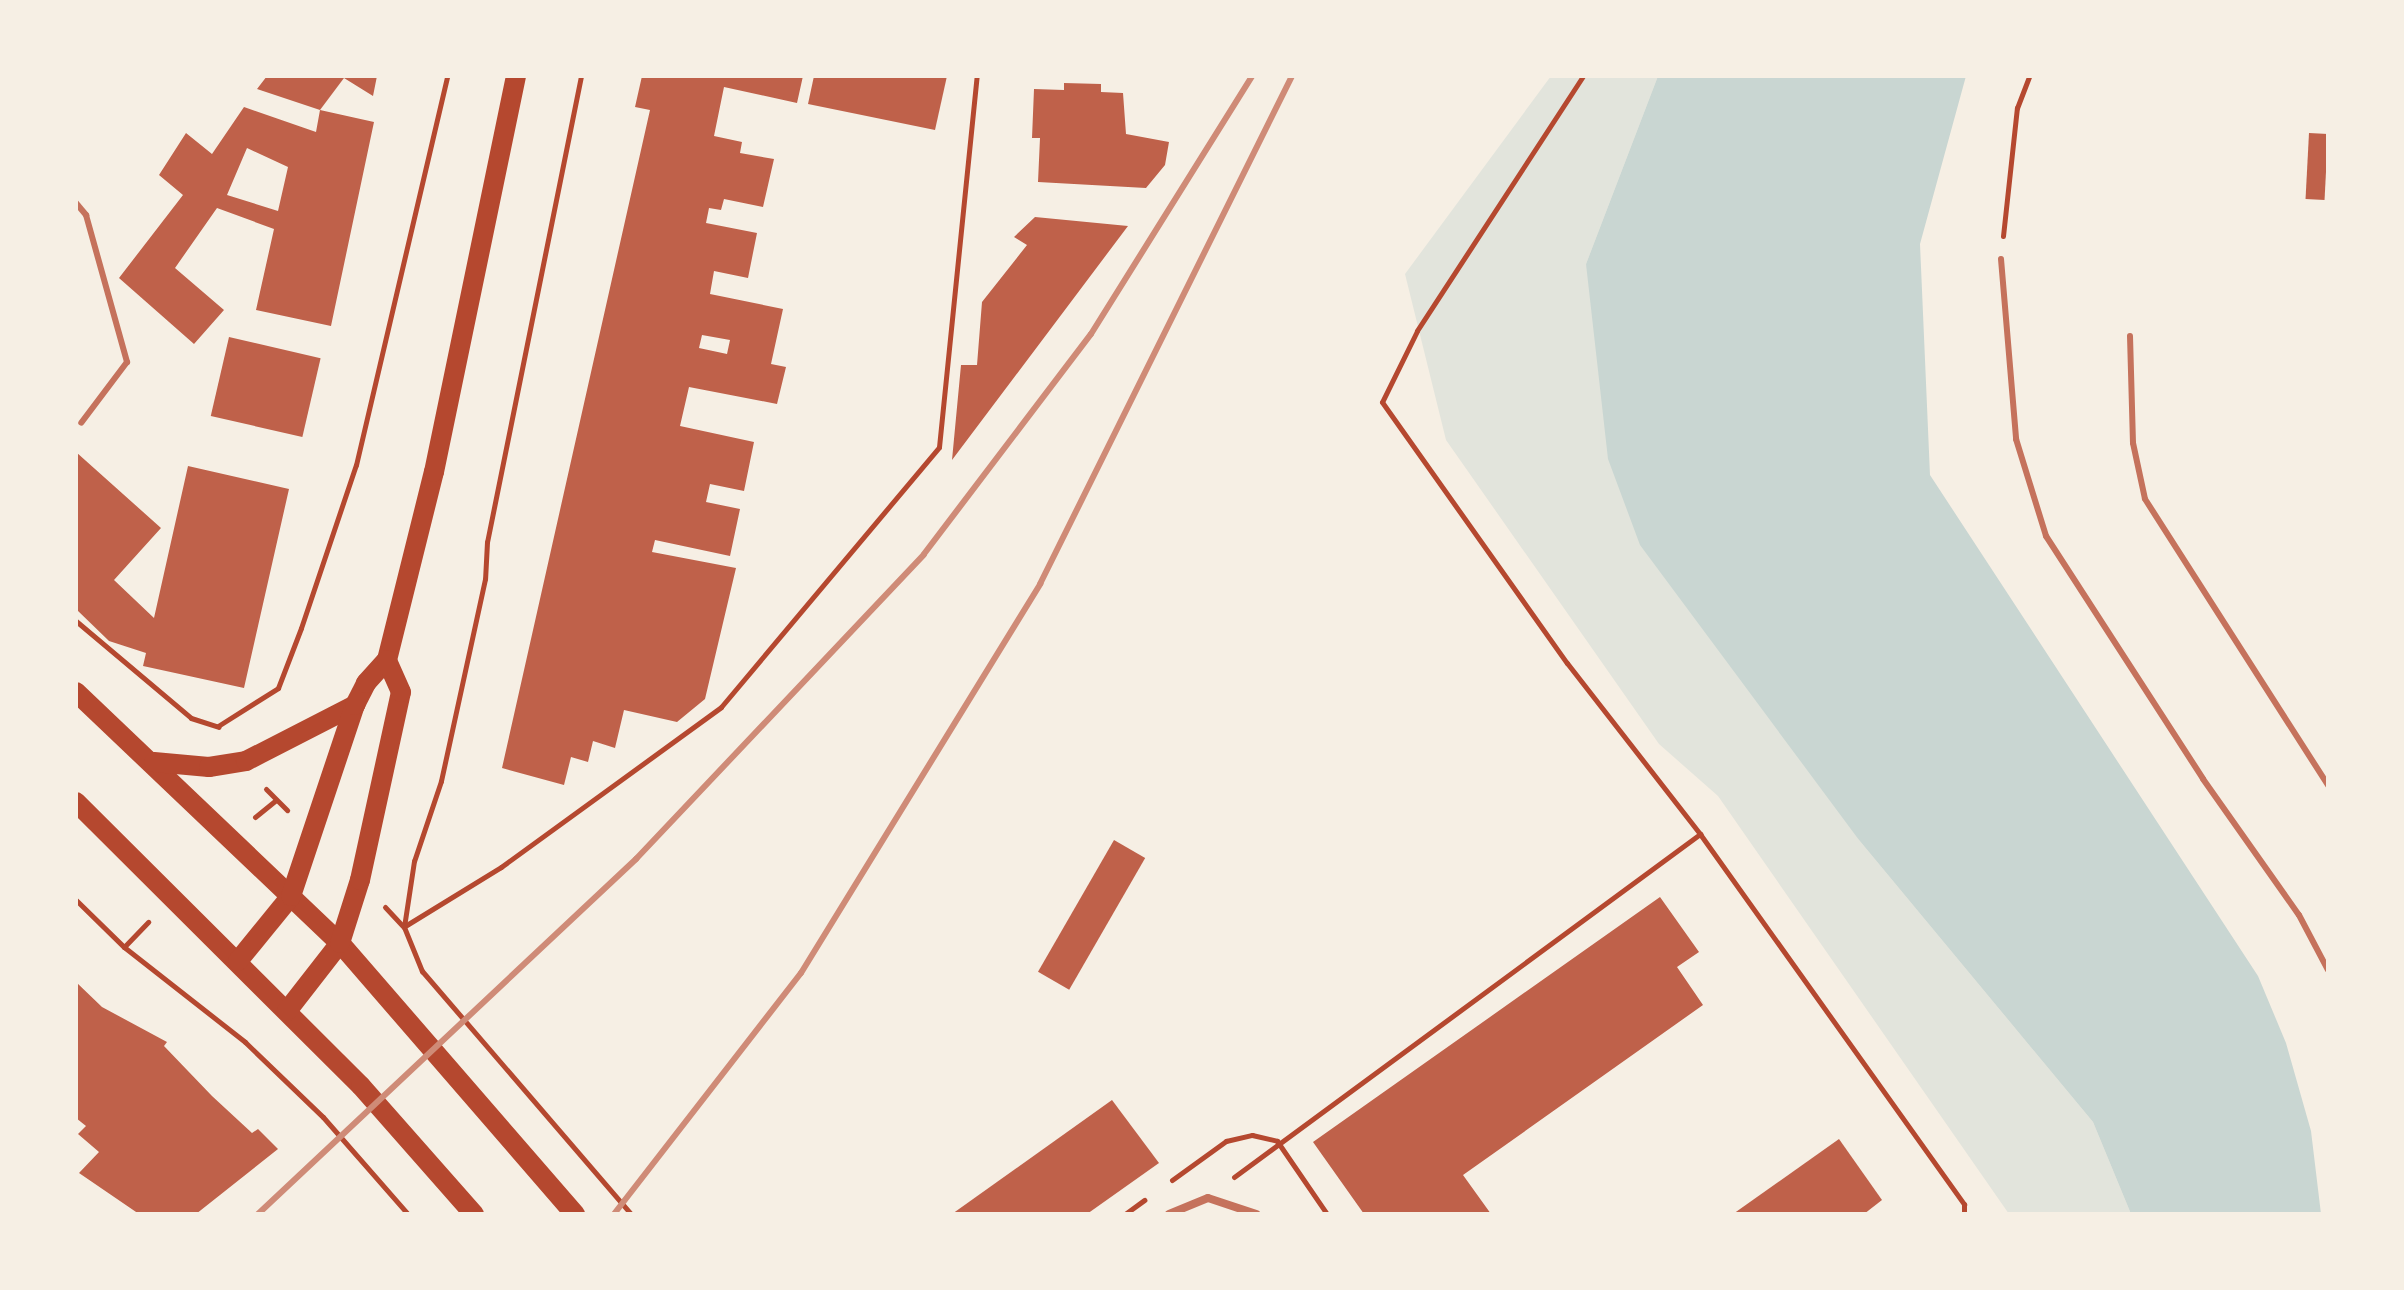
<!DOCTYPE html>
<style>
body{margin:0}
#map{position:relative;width:2404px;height:1290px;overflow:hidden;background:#f6efe4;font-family:Bitter,serif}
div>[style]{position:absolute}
.green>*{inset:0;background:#e2e4dc}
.water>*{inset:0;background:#c9d6d2}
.building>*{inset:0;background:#bf614a;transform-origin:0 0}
.path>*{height:5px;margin:-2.5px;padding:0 2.5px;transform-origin:2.5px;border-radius:2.5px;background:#b5482f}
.service>*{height:6px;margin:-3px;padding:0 3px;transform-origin:3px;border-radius:3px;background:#c5725c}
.minor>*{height:8px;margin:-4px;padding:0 4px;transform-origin:4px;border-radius:4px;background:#c5725c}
.primary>*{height:20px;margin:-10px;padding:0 10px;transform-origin:10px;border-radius:10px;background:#b5482f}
.rail>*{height:6px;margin:-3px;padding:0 3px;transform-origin:3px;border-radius:3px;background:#cf8b77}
span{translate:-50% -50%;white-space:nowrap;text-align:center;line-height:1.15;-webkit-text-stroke:7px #f6efe4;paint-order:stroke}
.frame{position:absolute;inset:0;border:78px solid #f6efe4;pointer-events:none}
</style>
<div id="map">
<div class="green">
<i style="clip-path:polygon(1551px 76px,1658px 76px,1586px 264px,1859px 840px,2093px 1122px,2131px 1214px,2009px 1214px,1718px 796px,1659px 744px,1446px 440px,1405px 274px)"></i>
</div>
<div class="water">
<i style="clip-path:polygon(1658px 76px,1966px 76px,1920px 244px,1930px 475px,2258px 976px,2286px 1043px,2311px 1131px,2321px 1214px,2131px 1214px,2093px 1122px,1859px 840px,1640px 545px,1608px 459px,1586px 264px)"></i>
</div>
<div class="building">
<i style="clip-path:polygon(evenodd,267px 76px,377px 76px,373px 96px,344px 78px,320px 110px,374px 122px,331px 326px,256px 310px,274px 229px,217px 208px,175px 268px,224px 310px,194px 344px,119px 278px,183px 195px,159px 175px,186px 133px,212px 154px,244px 107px,316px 132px,320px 110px,257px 89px,267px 76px,247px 148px,288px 167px,278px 211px,227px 195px,247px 148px)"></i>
<i style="clip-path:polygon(evenodd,642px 76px,803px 76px,797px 103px,724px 87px,714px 136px,742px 142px,740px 153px,774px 159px,763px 207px,724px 199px,721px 210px,709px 208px,706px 223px,757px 233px,748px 278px,714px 271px,710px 294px,783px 309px,771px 364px,786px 367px,777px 404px,689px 387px,680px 426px,754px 442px,744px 491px,710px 484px,706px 502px,740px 509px,730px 556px,655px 540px,652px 552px,736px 568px,705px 699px,677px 722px,624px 710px,615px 748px,593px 741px,588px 762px,571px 757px,564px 785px,502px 768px,650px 110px,635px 107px,642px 76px,702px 335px,730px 340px,727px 354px,699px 348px,702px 335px)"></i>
<i style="clip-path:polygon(814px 76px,947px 76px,935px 130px,808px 104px)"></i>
<i style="clip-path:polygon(1064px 83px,1101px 84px,1101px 92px,1123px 93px,1126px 134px,1169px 142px,1165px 165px,1146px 188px,1038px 182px,1040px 138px,1032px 138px,1034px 89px,1064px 90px)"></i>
<i style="left:2309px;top:133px;width:19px;height:66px;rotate:3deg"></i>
<i style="clip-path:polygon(1035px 217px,1128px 226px,952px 460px,961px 365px,977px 365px,982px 302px,1027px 245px,1014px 237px)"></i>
<i style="left:229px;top:337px;width:94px;height:81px;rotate:13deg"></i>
<i style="clip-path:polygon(76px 452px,161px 528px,114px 580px,154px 618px,188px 466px,289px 489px,244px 688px,143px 666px,146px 653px,109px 641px,76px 609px)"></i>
<i style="left:1114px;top:840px;width:36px;height:152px;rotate:30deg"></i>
<i style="clip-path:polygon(1660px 897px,1699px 952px,1677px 967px,1703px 1005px,1463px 1175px,1491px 1214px,1364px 1214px,1313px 1142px)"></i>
<i style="clip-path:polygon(76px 982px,102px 1007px,167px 1042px,164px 1046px,212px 1096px,252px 1133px,258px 1129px,278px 1149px,196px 1214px,139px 1214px,79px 1173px,99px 1152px,78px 1134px,86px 1126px,76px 1118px)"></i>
<i style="clip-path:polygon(1112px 1100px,1159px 1163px,1087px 1214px,952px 1214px)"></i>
<i style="clip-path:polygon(1839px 1139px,1882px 1200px,1864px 1214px,1733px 1214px)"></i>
</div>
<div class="path">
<i style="left:581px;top:76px;width:475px;rotate:101.4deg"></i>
<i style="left:487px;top:542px;width:37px;rotate:93deg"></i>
<i style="left:485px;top:579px;width:207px;rotate:102.3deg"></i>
<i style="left:441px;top:781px;width:84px;rotate:108.6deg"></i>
<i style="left:414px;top:861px;width:67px;rotate:98.6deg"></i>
<i style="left:404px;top:927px;width:48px;rotate:67.8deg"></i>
<i style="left:422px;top:971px;width:321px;rotate:49.3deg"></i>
<i style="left:1583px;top:76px;width:304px;rotate:123.1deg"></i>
<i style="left:1417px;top:331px;width:79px;rotate:116.2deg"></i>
<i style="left:1382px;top:402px;width:320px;rotate:54.7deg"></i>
<i style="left:1567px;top:663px;width:217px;rotate:52.1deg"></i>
<i style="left:1700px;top:834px;width:455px;rotate:54.5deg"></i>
<i style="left:1964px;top:1204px;width:10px;rotate:90deg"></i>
<i style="left:2003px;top:236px;width:129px;rotate:-83.8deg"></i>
<i style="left:2017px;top:108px;width:34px;rotate:-69deg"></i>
<i style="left:76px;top:621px;width:150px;rotate:40.1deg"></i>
<i style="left:191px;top:718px;width:29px;rotate:18deg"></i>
<i style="left:218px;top:726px;width:71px;rotate:-32.3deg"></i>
<i style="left:278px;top:688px;width:64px;rotate:-69deg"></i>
<i style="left:301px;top:628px;width:172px;rotate:-71.4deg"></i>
<i style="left:356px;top:465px;width:400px;rotate:-76.8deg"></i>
<i style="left:266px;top:789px;width:30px;rotate:45deg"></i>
<i style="left:255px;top:817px;width:27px;rotate:-39deg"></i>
<i style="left:76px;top:900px;width:67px;rotate:44.4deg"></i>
<i style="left:124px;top:947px;width:154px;rotate:38.1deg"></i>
<i style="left:245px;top:1042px;width:108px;rotate:43.9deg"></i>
<i style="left:323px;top:1117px;width:129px;rotate:48.8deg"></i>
<i style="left:385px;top:907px;width:26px;rotate:47deg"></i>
<i style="left:405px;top:926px;width:113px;rotate:-31.6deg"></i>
<i style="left:501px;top:867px;width:272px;rotate:-36deg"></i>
<i style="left:721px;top:707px;width:339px;rotate:-50deg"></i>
<i style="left:939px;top:447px;width:373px;rotate:-84.2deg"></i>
<i style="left:124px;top:947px;width:35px;rotate:-46deg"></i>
<i style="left:1234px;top:1177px;width:579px;rotate:-36.35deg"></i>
<i style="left:1172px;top:1180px;width:67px;rotate:-35.8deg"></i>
<i style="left:1226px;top:1141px;width:27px;rotate:-13deg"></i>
<i style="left:1252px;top:1135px;width:26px;rotate:13deg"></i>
<i style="left:1277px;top:1141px;width:88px;rotate:55.6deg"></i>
<i style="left:1125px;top:1214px;width:24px;rotate:-36deg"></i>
</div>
<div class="service">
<i style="left:76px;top:203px;width:16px;rotate:50deg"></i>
<i style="left:86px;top:215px;width:153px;rotate:74.4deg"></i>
<i style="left:127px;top:362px;width:76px;rotate:127deg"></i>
<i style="left:2001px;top:259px;width:181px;rotate:85.2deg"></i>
<i style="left:2016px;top:439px;width:102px;rotate:72.8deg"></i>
<i style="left:2046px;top:536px;width:289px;rotate:57.1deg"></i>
<i style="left:2203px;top:779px;width:166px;rotate:54.8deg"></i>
<i style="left:2299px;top:915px;width:62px;rotate:62.2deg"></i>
<i style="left:2130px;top:336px;width:107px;rotate:88.4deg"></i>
<i style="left:2133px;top:443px;width:57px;rotate:77.9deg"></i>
<i style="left:2145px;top:499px;width:340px;rotate:57.4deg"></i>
</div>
<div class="minor">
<i style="left:1169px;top:1214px;width:42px;rotate:-22.3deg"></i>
<i style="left:1208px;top:1198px;width:51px;rotate:18.4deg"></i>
</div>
<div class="primary">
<i style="left:76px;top:692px;width:364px;rotate:43.6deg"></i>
<i style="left:340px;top:943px;width:359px;rotate:49.1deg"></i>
<i style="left:154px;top:762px;width:55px;rotate:5.2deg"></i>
<i style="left:209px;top:767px;width:37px;rotate:-9deg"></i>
<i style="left:246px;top:761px;width:123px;rotate:-27.2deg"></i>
<i style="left:76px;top:802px;width:402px;rotate:44.9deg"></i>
<i style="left:361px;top:1086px;width:171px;rotate:48.6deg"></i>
<i style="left:238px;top:961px;width:84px;rotate:-50.8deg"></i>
<i style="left:291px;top:896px;width:201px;rotate:-71.5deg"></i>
<i style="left:355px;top:705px;width:25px;rotate:-63deg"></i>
<i style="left:366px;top:683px;width:31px;rotate:-48deg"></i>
<i style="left:387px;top:660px;width:194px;rotate:-76deg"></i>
<i style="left:434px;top:472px;width:404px;rotate:-78.3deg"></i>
<i style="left:287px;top:1011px;width:86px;rotate:-52.1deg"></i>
<i style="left:340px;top:943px;width:66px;rotate:-72.4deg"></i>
<i style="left:360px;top:880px;width:192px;rotate:-77.7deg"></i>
<i style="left:401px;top:692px;width:35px;rotate:-114deg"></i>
</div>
<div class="rail">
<i style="left:258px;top:1214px;width:519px;rotate:-43.2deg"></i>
<i style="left:636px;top:859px;width:419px;rotate:-46.6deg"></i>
<i style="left:924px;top:554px;width:276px;rotate:-52.8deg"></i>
<i style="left:1091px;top:334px;width:304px;rotate:-58deg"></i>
<i style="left:614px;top:1214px;width:305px;rotate:-52.2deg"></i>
<i style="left:801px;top:973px;width:457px;rotate:-58.4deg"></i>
<i style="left:1040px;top:584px;width:567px;rotate:-63.62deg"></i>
</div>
<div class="frame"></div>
</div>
